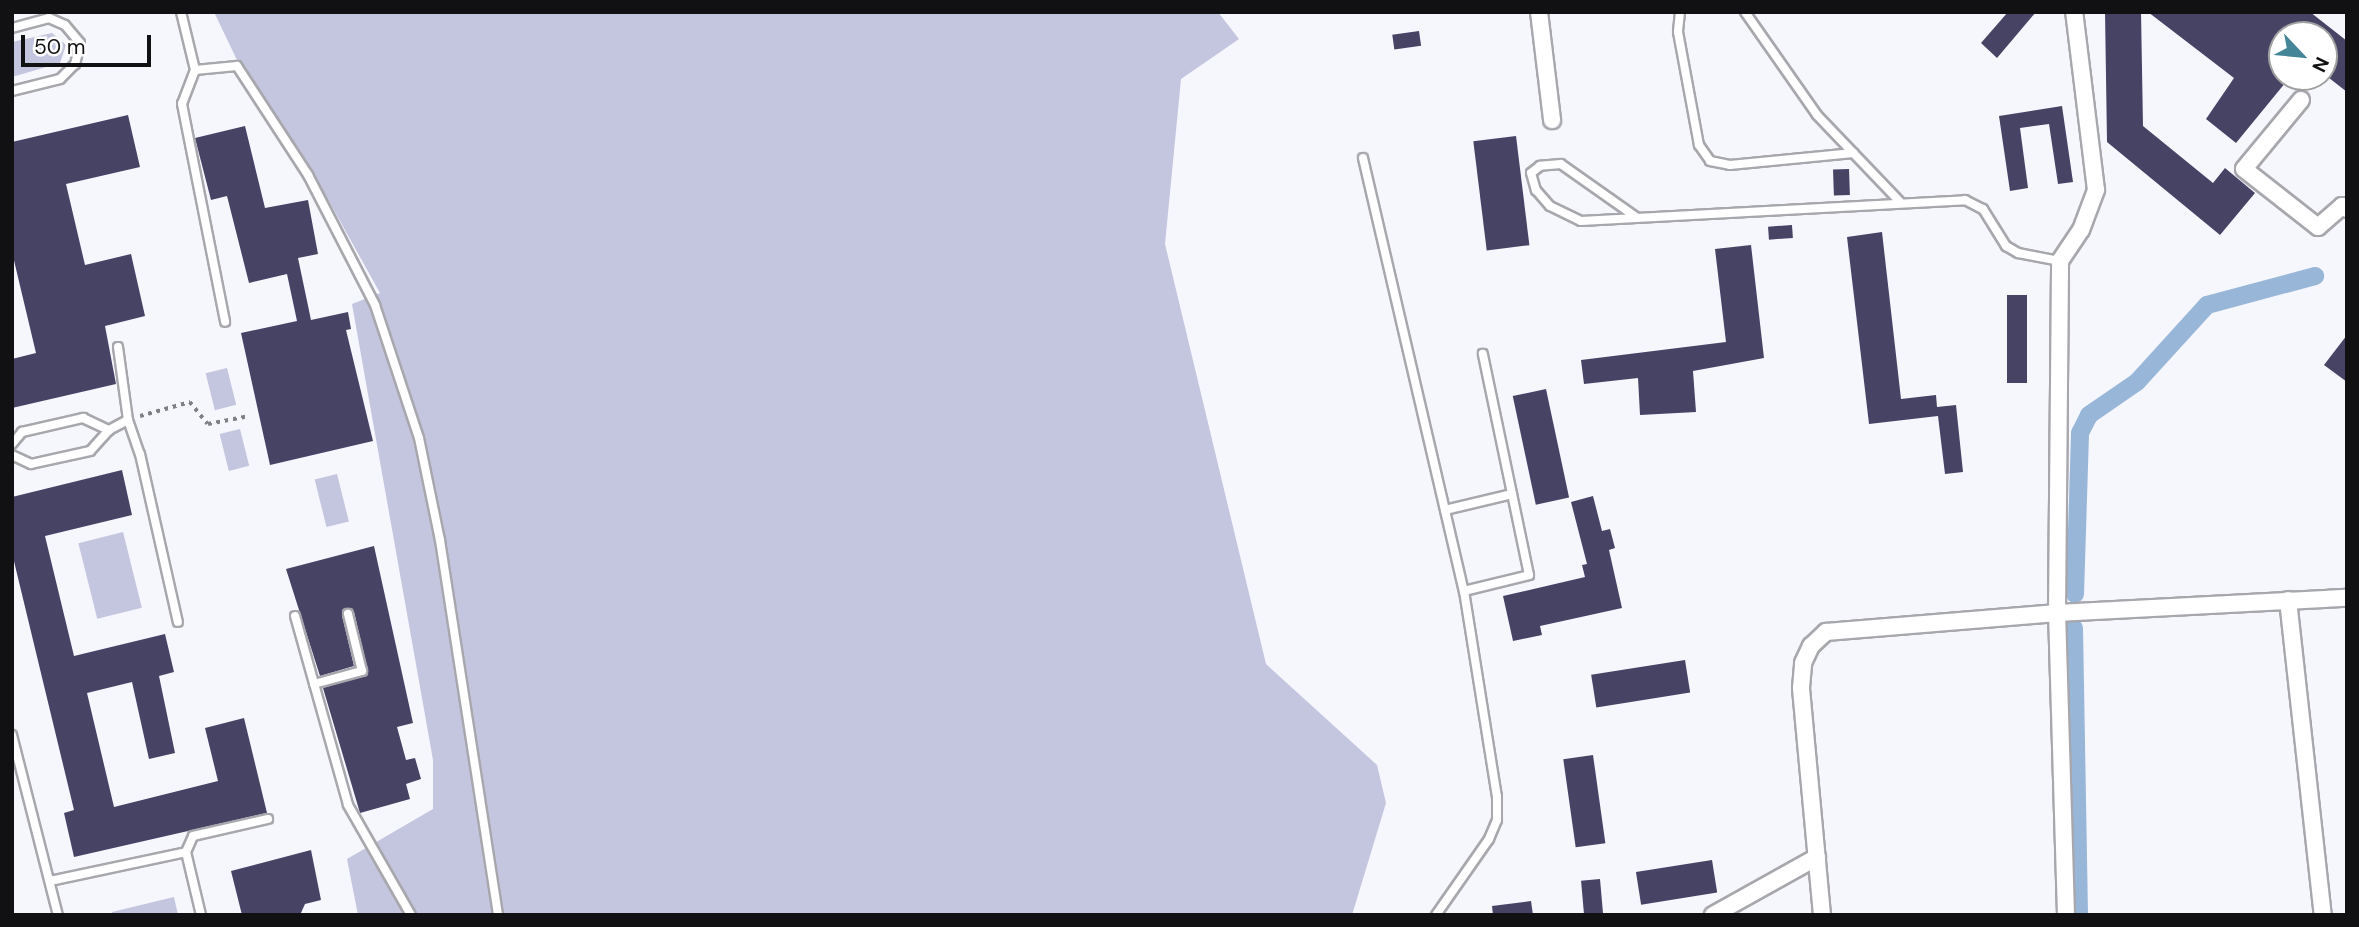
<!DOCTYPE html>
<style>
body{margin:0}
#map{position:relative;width:2359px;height:927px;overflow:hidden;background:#f6f6fd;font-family:"DM Sans",sans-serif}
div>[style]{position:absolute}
.green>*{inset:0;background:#c4c5de;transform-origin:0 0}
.canal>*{height:18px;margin:-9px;padding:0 9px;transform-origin:9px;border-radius:9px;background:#98b6d7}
.building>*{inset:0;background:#464365;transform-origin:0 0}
.path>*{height:3.5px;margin-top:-1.75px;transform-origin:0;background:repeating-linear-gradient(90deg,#7f7f84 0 3.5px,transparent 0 8.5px)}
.roads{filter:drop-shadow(2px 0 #a7a7ad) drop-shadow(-2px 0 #a7a7ad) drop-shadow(0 2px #a7a7ad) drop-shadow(0 -2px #a7a7ad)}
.service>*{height:8px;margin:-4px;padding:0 4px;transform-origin:4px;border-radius:4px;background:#fff}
.minor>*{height:16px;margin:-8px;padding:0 8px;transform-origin:8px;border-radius:8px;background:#fff}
span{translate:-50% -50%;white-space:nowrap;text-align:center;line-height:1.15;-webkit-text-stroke:7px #fff;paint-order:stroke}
.frame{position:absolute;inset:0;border:14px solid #111113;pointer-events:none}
.north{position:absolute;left:2268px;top:21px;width:70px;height:70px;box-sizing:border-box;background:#fff;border:2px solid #a0a0a1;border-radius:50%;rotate:116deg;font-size:19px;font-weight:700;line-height:28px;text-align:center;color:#111113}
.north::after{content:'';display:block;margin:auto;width:24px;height:32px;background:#448597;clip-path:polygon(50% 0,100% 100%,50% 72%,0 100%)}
.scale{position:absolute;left:21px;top:35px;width:130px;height:32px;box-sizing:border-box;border:4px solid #111113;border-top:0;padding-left:9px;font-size:21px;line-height:24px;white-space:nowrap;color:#111113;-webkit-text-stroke:5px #fff;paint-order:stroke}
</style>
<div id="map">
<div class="green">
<i style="clip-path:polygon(214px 12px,1218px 12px,1239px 39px,1181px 79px,1165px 244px,1266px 664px,1377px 765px,1386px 803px,1352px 915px,358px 915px,347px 859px,433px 809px,433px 760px,352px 304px,380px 293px,311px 169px,236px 58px)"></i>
<i style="clip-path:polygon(52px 33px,66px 45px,60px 63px,12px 77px,12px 42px)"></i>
<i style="left:227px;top:368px;width:38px;height:22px;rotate:76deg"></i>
<i style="left:240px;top:429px;width:38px;height:21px;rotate:76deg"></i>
<i style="left:337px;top:474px;width:49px;height:23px;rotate:76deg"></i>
<i style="left:123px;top:532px;width:78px;height:46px;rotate:76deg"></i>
<i style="clip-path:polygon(174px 897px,178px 915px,112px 915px,112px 912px)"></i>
</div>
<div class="canal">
<i style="left:2075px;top:594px;width:161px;rotate:-88.2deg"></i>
<i style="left:2080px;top:433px;width:20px;rotate:-63deg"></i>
<i style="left:2089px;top:415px;width:58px;rotate:-34.5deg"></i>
<i style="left:2137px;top:382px;width:104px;rotate:-47.7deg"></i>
<i style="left:2207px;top:305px;width:112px;rotate:-15deg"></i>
<i style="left:2074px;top:628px;width:287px;rotate:89deg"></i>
</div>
<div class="building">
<i style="clip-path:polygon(2008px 12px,2036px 12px,1997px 58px,1981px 43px)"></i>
<i style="clip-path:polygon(2105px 12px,2141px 12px,2143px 126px,2213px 183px,2225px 168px,2255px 193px,2220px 235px,2107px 142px)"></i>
<i style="clip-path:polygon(2148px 12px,2310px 12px,2347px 41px,2347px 92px,2324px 74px,2324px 35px,2282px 35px,2282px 77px,2290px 77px,2236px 143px,2206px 119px,2234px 78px)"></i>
<i style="left:1419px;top:31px;width:15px;height:27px;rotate:82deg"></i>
<i style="clip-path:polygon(2062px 106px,2073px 182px,2058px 184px,2049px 124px,2020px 128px,2028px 188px,2010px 191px,1999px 116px)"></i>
<i style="clip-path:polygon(128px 115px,140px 167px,66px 184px,85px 265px,131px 254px,145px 316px,105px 326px,116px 384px,12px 408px,12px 359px,36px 353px,12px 252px,12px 142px)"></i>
<i style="clip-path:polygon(245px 126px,265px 208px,308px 200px,318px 254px,298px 258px,311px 320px,348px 312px,351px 329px,346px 330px,373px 441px,270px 465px,241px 333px,297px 321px,287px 274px,249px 283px,227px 196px,211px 200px,195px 138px)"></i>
<i style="left:1516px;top:136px;width:110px;height:43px;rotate:83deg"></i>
<i style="left:1849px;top:169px;width:26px;height:16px;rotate:88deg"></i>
<i style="left:1792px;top:225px;width:13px;height:24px;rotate:86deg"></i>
<i style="clip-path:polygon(1882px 232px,1901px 399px,1936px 395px,1937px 407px,1956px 405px,1963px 472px,1945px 474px,1938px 416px,1869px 424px,1847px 237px)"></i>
<i style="clip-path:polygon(1751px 245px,1764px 358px,1693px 371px,1696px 412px,1640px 415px,1638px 378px,1584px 384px,1581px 360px,1726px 342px,1715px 249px)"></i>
<i style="left:2007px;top:295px;width:20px;height:88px"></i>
<i style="clip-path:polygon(2347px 335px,2347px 382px,2324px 365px)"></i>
<i style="left:1546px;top:389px;width:111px;height:34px;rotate:78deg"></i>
<i style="clip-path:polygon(122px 470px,132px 515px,45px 536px,74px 656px,165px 634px,174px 672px,159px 676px,175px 753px,149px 759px,132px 682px,87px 693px,114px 807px,218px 781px,205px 728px,244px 718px,267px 813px,74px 857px,64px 813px,74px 810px,12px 553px,12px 497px)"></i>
<i style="clip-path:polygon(1593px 496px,1602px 531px,1610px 529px,1615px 548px,1609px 550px,1622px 608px,1540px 626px,1542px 635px,1513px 641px,1503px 596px,1585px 577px,1582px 565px,1587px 564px,1571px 502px)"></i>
<i style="clip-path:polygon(374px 546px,413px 723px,397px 727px,406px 760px,415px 758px,421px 779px,406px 784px,410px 799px,360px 813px,323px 688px,368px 673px,354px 612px,347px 608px,342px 615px,354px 666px,320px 676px,286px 569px)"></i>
<i style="left:1685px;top:660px;width:33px;height:95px;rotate:81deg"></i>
<i style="left:1593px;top:755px;width:89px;height:30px;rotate:82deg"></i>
<i style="clip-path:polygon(311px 850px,321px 900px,305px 904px,300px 915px,242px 915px,231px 871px)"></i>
<i style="left:1712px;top:860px;width:33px;height:77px;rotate:81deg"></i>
<i style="left:1600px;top:879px;width:36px;height:19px;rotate:85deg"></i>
<i style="clip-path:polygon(1531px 901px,1533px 915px,1493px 915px,1492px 906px)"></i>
</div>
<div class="path">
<i style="left:140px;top:416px;width:52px;rotate:-15.6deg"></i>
<i style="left:190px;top:402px;width:28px;rotate:51deg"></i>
<i style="left:208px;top:424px;width:42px;rotate:-11deg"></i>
</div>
<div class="roads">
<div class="service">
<i style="left:181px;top:12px;width:60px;rotate:76.4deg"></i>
<i style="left:195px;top:70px;width:36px;rotate:111deg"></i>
<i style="left:182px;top:104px;width:222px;rotate:78.8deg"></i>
<i style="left:1680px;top:12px;width:20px;rotate:96deg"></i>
<i style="left:1678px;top:32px;width:115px;rotate:79.5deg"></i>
<i style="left:1699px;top:145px;width:19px;rotate:55deg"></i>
<i style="left:1710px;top:161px;width:20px;rotate:11deg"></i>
<i style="left:1730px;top:165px;width:124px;rotate:-5.6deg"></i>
<i style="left:1745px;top:12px;width:126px;rotate:55deg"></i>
<i style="left:1817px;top:115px;width:120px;rotate:46.3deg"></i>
<i style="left:12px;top:28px;width:38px;rotate:-15deg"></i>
<i style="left:49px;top:18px;width:17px;rotate:24deg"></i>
<i style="left:65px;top:25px;width:23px;rotate:50deg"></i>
<i style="left:80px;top:43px;width:22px;rotate:103deg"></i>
<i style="left:75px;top:64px;width:21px;rotate:135deg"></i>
<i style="left:60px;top:79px;width:49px;rotate:166deg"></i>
<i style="left:195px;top:70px;width:42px;rotate:-5.4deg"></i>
<i style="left:237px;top:66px;width:130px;rotate:56.9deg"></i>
<i style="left:308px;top:175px;width:146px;rotate:62.7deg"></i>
<i style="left:375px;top:305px;width:140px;rotate:71.7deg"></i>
<i style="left:419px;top:438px;width:104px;rotate:78.4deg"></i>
<i style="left:440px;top:540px;width:379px;rotate:81.2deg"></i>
<i style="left:1363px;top:158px;width:445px;rotate:76.9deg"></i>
<i style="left:1464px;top:591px;width:208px;rotate:80.9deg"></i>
<i style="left:1497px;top:796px;width:24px;rotate:90deg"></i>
<i style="left:1497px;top:820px;width:21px;rotate:113deg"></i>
<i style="left:1489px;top:839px;width:93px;rotate:124.9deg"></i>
<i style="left:1636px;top:217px;width:92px;rotate:-144.8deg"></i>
<i style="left:1561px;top:164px;width:21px;rotate:175deg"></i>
<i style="left:1540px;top:166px;width:11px;rotate:142deg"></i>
<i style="left:1531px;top:173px;width:18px;rotate:74deg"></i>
<i style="left:1536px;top:190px;width:21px;rotate:49deg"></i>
<i style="left:1550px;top:206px;width:34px;rotate:26deg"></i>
<i style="left:1581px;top:221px;width:385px;rotate:-3.1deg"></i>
<i style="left:1965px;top:200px;width:20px;rotate:27deg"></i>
<i style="left:1983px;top:209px;width:44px;rotate:58.1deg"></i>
<i style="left:2006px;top:246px;width:14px;rotate:30deg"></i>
<i style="left:2018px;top:253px;width:43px;rotate:10.8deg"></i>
<i style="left:118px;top:347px;width:74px;rotate:82.2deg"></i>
<i style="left:128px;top:420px;width:36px;rotate:71deg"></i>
<i style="left:140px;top:454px;width:172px;rotate:77.3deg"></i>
<i style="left:109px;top:430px;width:21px;rotate:-28deg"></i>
<i style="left:12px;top:444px;width:16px;rotate:-50deg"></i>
<i style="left:22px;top:432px;width:63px;rotate:-12.9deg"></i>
<i style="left:83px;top:418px;width:29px;rotate:25deg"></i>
<i style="left:109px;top:430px;width:28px;rotate:132deg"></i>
<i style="left:90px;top:451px;width:60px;rotate:167.6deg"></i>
<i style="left:31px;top:464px;width:21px;rotate:-155deg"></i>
<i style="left:1445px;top:510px;width:69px;rotate:-13.4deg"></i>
<i style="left:1464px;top:591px;width:67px;rotate:-13.8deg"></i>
<i style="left:1529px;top:575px;width:226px;rotate:-101.8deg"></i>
<i style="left:295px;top:616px;width:196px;rotate:74.3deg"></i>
<i style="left:348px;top:805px;width:127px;rotate:60.2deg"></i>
<i style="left:314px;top:684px;width:50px;rotate:-15.2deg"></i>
<i style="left:362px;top:671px;width:59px;rotate:-103.8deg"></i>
<i style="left:12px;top:735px;width:186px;rotate:75.7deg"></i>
<i style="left:50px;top:881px;width:139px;rotate:-12deg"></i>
<i style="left:201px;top:915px;width:65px;rotate:-103.4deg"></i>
<i style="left:186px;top:852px;width:17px;rotate:-66deg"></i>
<i style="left:193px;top:836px;width:77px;rotate:-12.8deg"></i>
</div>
<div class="minor">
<i style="left:1539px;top:12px;width:109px;rotate:83.1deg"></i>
<i style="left:2301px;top:100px;width:89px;rotate:129.6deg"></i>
<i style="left:2244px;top:169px;width:94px;rotate:38.1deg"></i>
<i style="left:2318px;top:227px;width:32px;rotate:-41deg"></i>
<i style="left:2342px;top:206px;width:6px;rotate:31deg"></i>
<i style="left:2288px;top:600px;width:317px;rotate:83.7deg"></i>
<i style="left:1713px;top:915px;width:119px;rotate:-29.1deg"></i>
<i style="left:1822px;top:915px;width:228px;rotate:-95.3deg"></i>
<i style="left:1801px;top:688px;width:25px;rotate:-85deg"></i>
<i style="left:1803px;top:663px;width:19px;rotate:-65deg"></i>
<i style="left:1811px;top:646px;width:21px;rotate:-43deg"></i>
<i style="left:1826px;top:632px;width:232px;rotate:-4.7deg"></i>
<i style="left:2057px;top:613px;width:290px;rotate:-3deg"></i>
<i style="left:2066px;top:915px;width:302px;rotate:-91.7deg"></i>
<i style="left:2057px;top:613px;width:352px;rotate:-89.5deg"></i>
<i style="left:2060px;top:261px;width:37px;rotate:-56deg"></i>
<i style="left:2081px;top:230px;width:43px;rotate:-69.4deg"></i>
<i style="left:2096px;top:190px;width:179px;rotate:-97deg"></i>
</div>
</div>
<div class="frame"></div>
<div class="north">N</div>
<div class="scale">50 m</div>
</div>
